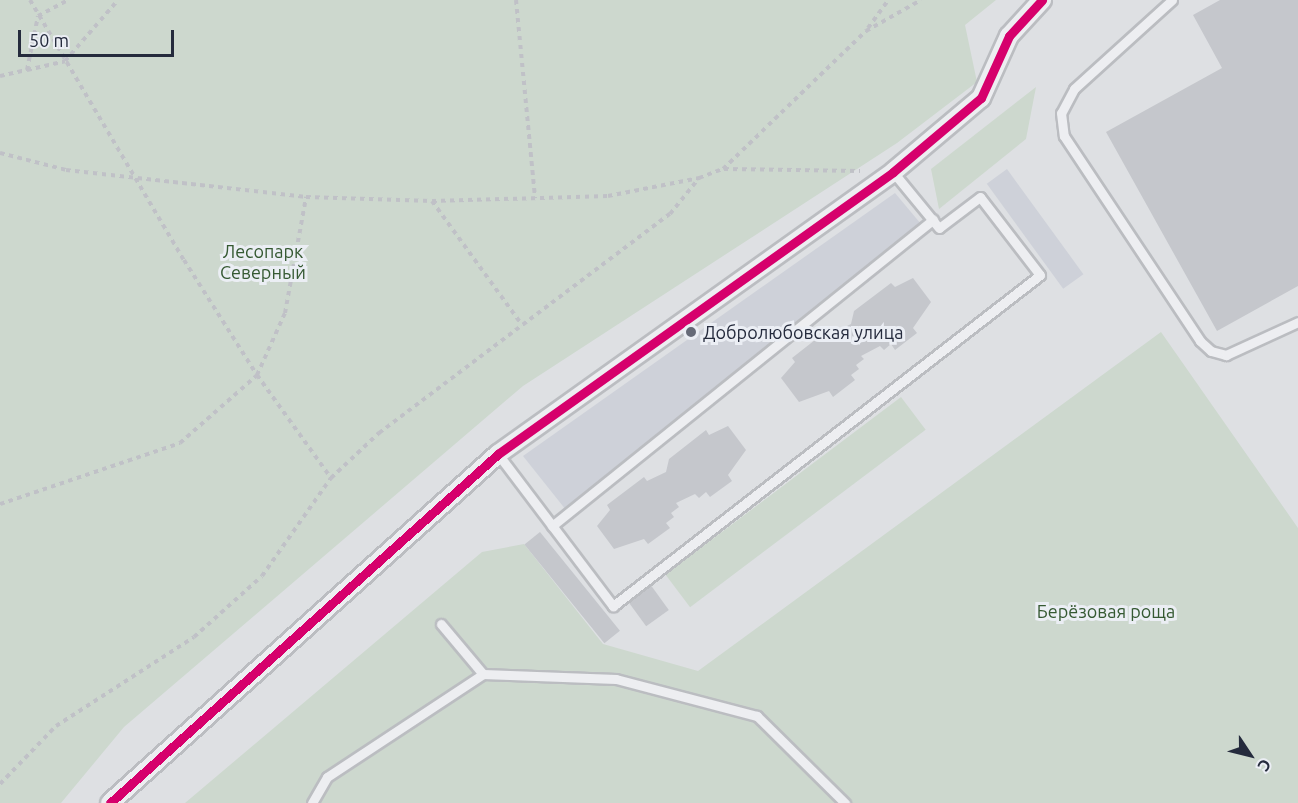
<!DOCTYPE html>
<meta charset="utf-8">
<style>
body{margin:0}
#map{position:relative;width:1298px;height:803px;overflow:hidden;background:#dee0e3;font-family:Ubuntu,sans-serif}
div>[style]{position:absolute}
.built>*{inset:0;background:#ced1d9;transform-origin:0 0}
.green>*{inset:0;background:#cdd8ce;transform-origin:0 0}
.building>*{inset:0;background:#c5c7cc;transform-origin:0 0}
.path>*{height:4px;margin-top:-2px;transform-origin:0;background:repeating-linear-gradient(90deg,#c0c1c7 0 4.5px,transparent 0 9px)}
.roads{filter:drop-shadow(2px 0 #bbbdc1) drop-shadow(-2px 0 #bbbdc1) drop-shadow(0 2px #bbbdc1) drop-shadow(0 -2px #bbbdc1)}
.service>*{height:9px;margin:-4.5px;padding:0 4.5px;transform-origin:4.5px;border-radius:4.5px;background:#edeef1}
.minor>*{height:18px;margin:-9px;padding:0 9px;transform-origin:9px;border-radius:9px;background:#edeef1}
.cycleway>*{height:9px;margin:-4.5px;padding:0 4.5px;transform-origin:4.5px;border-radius:4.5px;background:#d6006c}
.dots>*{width:16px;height:16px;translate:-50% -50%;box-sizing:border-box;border:3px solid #ebeef4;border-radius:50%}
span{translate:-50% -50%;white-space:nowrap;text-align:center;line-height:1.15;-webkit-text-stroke:6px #ebeef4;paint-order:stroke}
.park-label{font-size:18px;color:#355932}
.poi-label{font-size:18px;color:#252b3d}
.left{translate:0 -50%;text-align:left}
.north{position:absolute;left:1220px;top:725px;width:60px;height:60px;-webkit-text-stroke:4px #ebeef4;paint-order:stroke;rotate:125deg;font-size:16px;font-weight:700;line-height:24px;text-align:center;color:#252b3d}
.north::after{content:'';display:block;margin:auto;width:21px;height:27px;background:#252b3d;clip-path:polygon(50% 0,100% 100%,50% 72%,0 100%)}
.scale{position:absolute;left:18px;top:30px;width:156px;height:27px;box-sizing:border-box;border:3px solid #252b3d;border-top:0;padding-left:8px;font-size:18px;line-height:21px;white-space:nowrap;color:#252b3d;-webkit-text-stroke:4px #ebeef4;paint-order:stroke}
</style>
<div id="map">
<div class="built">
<i style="left:1007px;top:169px;width:130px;height:25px;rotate:54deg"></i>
<i style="clip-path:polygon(895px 193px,921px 224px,566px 510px,523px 456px)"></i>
</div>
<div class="green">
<i style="clip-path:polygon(0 0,996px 0,965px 25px,977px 82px,897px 143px,523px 386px,124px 727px,61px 803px,0 803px)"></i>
<i style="clip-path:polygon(1036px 87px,1026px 139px,939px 209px,931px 169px)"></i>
<i style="clip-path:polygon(1161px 332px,1298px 528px,1298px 803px,185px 803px,482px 552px,524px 544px,603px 644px,698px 671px)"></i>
<i style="left:901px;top:397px;width:41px;height:295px;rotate:53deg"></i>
</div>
<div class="building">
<i style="clip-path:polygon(1220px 0,1298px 0,1298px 286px,1217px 331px,1106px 132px,1222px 68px,1193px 15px)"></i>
<i style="clip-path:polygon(913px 278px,931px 302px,913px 328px,917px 333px,895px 350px,891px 344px,884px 350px,880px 346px,861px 356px,864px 359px,856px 365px,859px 369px,851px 375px,855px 380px,833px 397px,829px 391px,799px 402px,781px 378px,795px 362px,792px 358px,829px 329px,833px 333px,851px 324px,854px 311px,891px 283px,895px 287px)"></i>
<i style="clip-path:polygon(728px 426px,746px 450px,728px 475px,732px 481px,710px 497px,706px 492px,699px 498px,695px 494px,676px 503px,679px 507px,671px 513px,674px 517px,666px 523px,670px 528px,648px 544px,644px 539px,614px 549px,597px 526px,610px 510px,607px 505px,644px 477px,647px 481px,666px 472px,669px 459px,706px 430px,709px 435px)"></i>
<i style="left:540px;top:532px;width:127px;height:20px;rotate:51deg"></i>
<i style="left:650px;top:584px;width:32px;height:28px;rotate:54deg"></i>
</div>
<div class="path">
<i style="left:30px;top:0;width:302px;rotate:59.4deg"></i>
<i style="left:184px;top:260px;width:136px;rotate:57.6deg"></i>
<i style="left:257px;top:375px;width:127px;rotate:54.3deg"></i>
<i style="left:516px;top:0;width:199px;rotate:84.5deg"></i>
<i style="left:868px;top:28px;width:34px;rotate:-54deg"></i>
<i style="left:27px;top:70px;width:39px;rotate:-13deg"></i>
<i style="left:65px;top:61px;width:81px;rotate:-49deg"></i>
<i style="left:0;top:76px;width:28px;rotate:-13deg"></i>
<i style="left:27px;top:70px;width:55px;rotate:-78.5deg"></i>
<i style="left:38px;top:16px;width:34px;rotate:-28deg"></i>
<i style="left:0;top:153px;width:68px;rotate:14.4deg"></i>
<i style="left:66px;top:170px;width:242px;rotate:6.4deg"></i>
<i style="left:306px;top:197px;width:126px;rotate:1.8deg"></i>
<i style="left:432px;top:201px;width:176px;rotate:-1.6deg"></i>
<i style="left:608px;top:196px;width:93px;rotate:-11.2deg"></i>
<i style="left:724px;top:169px;width:136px;rotate:0.8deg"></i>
<i style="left:432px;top:201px;width:153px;rotate:54deg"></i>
<i style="left:0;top:504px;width:190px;rotate:-18.7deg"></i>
<i style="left:180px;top:443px;width:103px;rotate:-41.4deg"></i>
<i style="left:257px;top:375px;width:68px;rotate:-65.7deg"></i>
<i style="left:285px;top:313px;width:118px;rotate:-79.7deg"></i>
<i style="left:0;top:784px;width:81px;rotate:-46deg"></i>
<i style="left:56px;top:726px;width:164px;rotate:-32.8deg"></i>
<i style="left:194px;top:637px;width:91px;rotate:-41.9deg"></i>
<i style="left:262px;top:576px;width:120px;rotate:-54.9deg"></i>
<i style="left:331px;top:478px;width:66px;rotate:-43.2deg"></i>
<i style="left:379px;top:433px;width:364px;rotate:-37deg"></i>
<i style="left:670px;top:214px;width:46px;rotate:-51.1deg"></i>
<i style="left:699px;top:178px;width:26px;rotate:-21deg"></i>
<i style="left:723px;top:169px;width:199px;rotate:-44deg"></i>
<i style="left:866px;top:31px;width:63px;rotate:-29.4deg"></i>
</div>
<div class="roads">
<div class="service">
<i style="left:1172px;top:0;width:132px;rotate:137.8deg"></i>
<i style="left:1074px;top:89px;width:27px;rotate:118deg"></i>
<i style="left:1061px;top:113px;width:23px;rotate:83deg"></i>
<i style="left:1064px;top:136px;width:246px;rotate:56.4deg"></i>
<i style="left:1200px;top:341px;width:15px;rotate:42deg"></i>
<i style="left:1211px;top:351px;width:16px;rotate:15deg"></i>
<i style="left:1226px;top:355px;width:79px;rotate:-24.6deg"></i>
<i style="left:498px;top:454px;width:191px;rotate:52.9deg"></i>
<i style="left:613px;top:606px;width:540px;rotate:-37.78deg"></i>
<i style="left:1040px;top:275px;width:98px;rotate:-127.6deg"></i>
<i style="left:980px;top:197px;width:51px;rotate:142.9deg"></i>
<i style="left:939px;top:228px;width:72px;rotate:-129.4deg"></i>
<i style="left:552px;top:526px;width:489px;rotate:-38.8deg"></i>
<i style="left:441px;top:624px;width:65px;rotate:50deg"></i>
<i style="left:312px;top:803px;width:30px;rotate:-60deg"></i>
<i style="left:327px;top:777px;width:187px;rotate:-33.4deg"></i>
<i style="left:483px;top:674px;width:133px;rotate:2.2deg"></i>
<i style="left:616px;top:679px;width:146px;rotate:14.7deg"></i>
<i style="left:757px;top:716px;width:124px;rotate:44.7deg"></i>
</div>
<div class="minor">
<i style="left:110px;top:803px;width:522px;rotate:-41.97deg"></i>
<i style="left:498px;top:454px;width:485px;rotate:-35.5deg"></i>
<i style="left:893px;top:172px;width:115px;rotate:-40.1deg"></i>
<i style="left:981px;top:98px;width:68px;rotate:-65.7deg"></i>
<i style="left:1009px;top:36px;width:49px;rotate:-47.5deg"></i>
</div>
</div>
<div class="cycleway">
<i style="left:110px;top:803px;width:522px;rotate:-41.97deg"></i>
<i style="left:498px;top:454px;width:485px;rotate:-35.5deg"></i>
<i style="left:893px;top:172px;width:115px;rotate:-40.1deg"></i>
<i style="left:981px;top:98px;width:68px;rotate:-65.7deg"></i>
<i style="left:1009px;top:36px;width:49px;rotate:-47.5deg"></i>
</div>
<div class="dots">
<i style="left:691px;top:332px;background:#666a77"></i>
</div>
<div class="park-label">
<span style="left:263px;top:262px">Лесопарк<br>Северный</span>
<span style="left:1106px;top:611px">Берёзовая роща</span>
</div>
<div class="poi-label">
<span class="left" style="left:703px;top:332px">Добролюбовская улица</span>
</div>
<div class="north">С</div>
<div class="scale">50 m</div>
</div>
